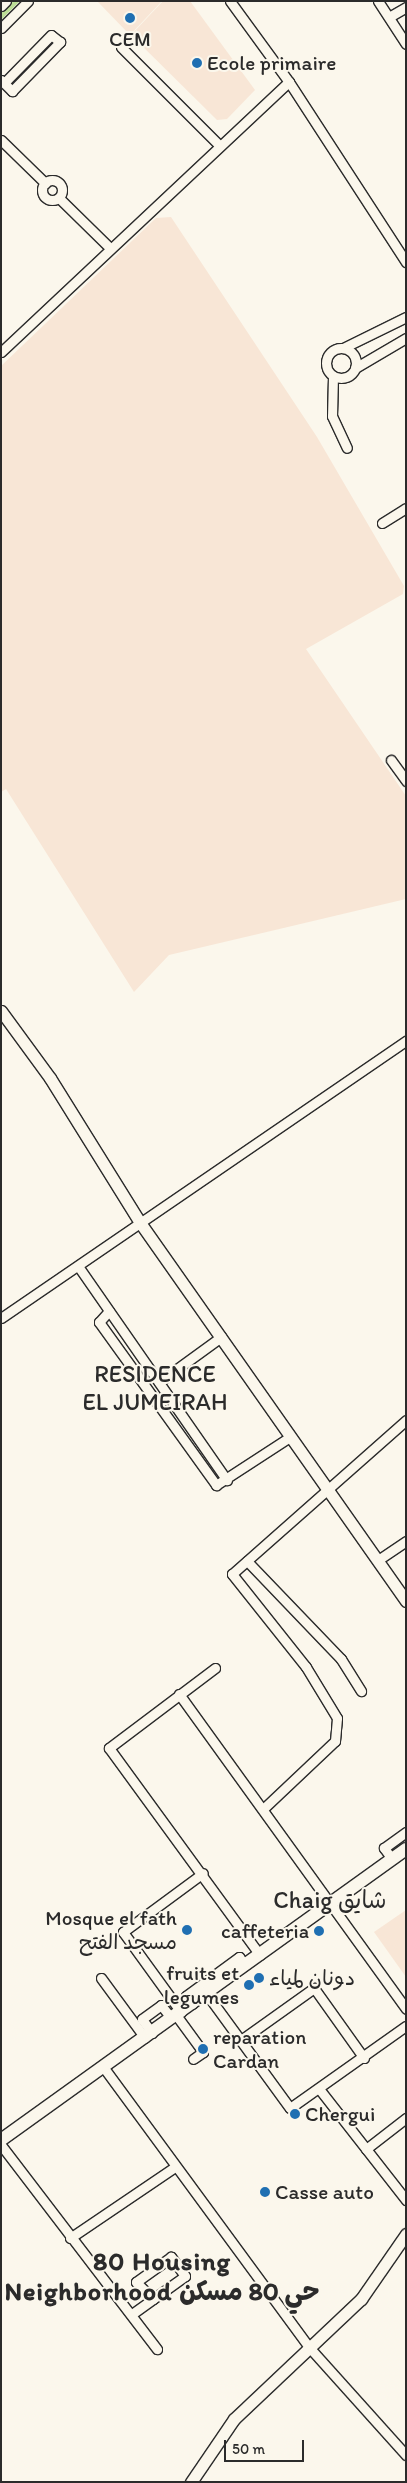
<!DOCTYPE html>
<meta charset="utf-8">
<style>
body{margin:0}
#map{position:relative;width:407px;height:2483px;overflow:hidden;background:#fbf7ec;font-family:Itim,"Playpen Sans Arabic",sans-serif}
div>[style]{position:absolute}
.built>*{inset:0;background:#f8e6d6}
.green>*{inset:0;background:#bdde97}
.roads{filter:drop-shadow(1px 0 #2b2b2b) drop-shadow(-1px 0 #2b2b2b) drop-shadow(0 1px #2b2b2b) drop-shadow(0 -1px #2b2b2b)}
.minor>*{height:9px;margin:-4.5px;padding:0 4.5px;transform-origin:4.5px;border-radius:4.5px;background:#fbf7ec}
.minor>.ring{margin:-4.5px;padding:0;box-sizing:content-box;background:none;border:9px solid #fbf7ec;border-radius:50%}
.tertiary>*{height:11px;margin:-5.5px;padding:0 5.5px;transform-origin:5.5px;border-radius:5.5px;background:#fbf7ec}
.secondary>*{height:12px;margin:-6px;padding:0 6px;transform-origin:6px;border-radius:6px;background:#fbf7ec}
.dots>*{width:14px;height:14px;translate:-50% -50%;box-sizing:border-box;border:2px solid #fbf7ec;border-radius:50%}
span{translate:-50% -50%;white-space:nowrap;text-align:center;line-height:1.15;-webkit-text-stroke:4px #fbf7ec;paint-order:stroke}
.poi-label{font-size:21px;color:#2b2b2b}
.left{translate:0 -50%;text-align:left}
.right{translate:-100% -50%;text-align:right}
.quarter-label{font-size:24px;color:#2b2b2b}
.district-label{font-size:26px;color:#2b2b2b;font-weight:700;letter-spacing:1px}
.frame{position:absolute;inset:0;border:2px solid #2b2b2b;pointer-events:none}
.scale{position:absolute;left:224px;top:2440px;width:80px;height:22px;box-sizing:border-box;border:2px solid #2b2b2b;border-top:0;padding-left:6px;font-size:15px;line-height:18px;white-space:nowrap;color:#2b2b2b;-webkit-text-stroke:4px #fbf7ec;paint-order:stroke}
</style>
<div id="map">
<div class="built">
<i style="clip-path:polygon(97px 1px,162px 1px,130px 35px)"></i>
<i style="clip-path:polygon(163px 1px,190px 1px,255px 90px,227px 119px,217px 120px,131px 35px)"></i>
<i style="clip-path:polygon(171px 217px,317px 437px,404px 586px,403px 594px,306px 649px,406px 796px,406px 899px,169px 955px,134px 992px,6px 789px,1px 792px,1px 366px,156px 218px)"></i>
<i style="clip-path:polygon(406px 1910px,406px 1977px,374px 1932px)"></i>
</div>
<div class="green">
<i style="clip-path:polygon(13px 1px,20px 1px,1px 20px,1px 13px)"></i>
</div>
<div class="roads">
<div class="minor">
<i style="left:378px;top:1px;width:51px;rotate:56.9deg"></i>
<i style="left:1px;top:6px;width:7px;rotate:-45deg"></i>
<i style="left:389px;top:17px;width:20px;rotate:-30deg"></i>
<i style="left:1px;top:28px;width:38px;rotate:-45deg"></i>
<i style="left:121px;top:47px;width:139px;rotate:45deg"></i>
<i style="left:1px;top:80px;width:16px;rotate:45deg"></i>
<i style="left:12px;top:91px;width:69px;rotate:-45.6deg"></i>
<i style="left:60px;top:42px;width:11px;rotate:-142deg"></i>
<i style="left:51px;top:35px;width:67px;rotate:134.4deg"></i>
<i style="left:289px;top:82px;width:215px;rotate:57deg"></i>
<i style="left:1px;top:140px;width:62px;rotate:44.3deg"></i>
<i class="ring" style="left:42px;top:180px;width:11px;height:11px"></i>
<i style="left:59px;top:198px;width:71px;rotate:44.4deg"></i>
<i style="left:343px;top:348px;width:70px;rotate:-26.2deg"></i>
<i class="ring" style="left:326px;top:348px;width:21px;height:21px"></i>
<i style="left:1px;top:352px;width:395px;rotate:-43.2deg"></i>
<i style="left:289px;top:82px;width:100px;rotate:-126.1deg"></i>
<i style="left:355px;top:368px;width:59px;rotate:-30.5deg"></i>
<i style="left:333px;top:376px;width:40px;rotate:91.4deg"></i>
<i style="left:332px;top:416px;width:35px;rotate:65deg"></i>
<i style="left:382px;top:523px;width:28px;rotate:-32deg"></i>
<i style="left:391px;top:760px;width:26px;rotate:54deg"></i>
<i style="left:78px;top:1266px;width:261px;rotate:55.2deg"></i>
<i style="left:109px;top:1311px;width:15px;rotate:132deg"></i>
<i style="left:99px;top:1322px;width:201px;rotate:54.3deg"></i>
<i style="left:216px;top:1485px;width:88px;rotate:-33deg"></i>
<i style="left:1px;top:1318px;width:491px;rotate:-34.4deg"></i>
<i style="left:159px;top:1382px;width:77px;rotate:-36deg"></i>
<i style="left:378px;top:1560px;width:34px;rotate:-34deg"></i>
<i style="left:247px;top:1561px;width:136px;rotate:46.2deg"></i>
<i style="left:341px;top:1659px;width:38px;rotate:58deg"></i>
<i style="left:215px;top:1668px;width:133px;rotate:143deg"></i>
<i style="left:109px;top:1748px;width:256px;rotate:53.9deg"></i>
<i style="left:179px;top:1694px;width:388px;rotate:54.2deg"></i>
<i style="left:263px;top:1809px;width:99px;rotate:-43.4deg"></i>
<i style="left:335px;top:1741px;width:23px;rotate:-85deg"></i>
<i style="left:337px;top:1718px;width:60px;rotate:-121.3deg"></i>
<i style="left:306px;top:1667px;width:119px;rotate:-128.5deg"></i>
<i style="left:232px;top:1574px;width:232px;rotate:-41.5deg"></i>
<i style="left:392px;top:1859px;width:14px;rotate:-126deg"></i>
<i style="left:384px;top:1848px;width:27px;rotate:-36deg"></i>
<i style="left:101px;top:1978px;width:74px;rotate:53.7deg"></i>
<i style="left:206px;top:1993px;width:142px;rotate:53.9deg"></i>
<i style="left:290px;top:2108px;width:142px;rotate:-35.3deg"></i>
<i style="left:192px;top:2004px;width:10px;rotate:-127deg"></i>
<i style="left:186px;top:1996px;width:66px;rotate:-36.3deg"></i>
<i style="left:239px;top:1957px;width:10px;rotate:53deg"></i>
<i style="left:181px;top:2012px;width:99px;rotate:-125.9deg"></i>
<i style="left:123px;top:1932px;width:99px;rotate:-36.4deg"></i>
<i style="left:176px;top:2015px;width:46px;rotate:53.9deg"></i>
<i style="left:203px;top:2052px;width:12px;rotate:145deg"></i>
<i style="left:152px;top:2033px;width:17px;rotate:-126deg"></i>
<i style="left:142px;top:2019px;width:24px;rotate:-36deg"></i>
<i style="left:161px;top:2005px;width:16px;rotate:52deg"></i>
<i style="left:241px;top:2040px;width:90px;rotate:-35.5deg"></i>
<i style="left:314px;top:1988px;width:86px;rotate:54.5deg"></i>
<i style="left:104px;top:2068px;width:346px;rotate:53.7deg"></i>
<i style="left:309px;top:2347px;width:145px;rotate:48.1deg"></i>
<i style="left:320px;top:2090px;width:140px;rotate:52deg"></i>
<i style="left:1px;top:2145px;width:257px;rotate:52.6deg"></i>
<i style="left:366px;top:2149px;width:51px;rotate:-37.8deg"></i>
<i style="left:70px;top:2238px;width:127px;rotate:-34.1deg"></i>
<i style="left:132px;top:2314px;width:65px;rotate:-35.6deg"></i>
<i style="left:185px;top:2276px;width:24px;rotate:-126deg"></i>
<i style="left:171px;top:2257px;width:43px;rotate:144.5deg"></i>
<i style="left:136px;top:2282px;width:24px;rotate:45deg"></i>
</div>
<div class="tertiary">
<i style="left:1px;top:1011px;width:83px;rotate:53.8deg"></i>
<i style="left:50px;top:1078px;width:172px;rotate:58.1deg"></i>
<i style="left:141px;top:1224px;width:461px;rotate:54.9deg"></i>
<i style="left:191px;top:2482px;width:76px;rotate:-55.7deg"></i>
<i style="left:234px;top:2419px;width:175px;rotate:-43.4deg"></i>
<i style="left:361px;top:2299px;width:79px;rotate:-55.3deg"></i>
</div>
<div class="secondary">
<i style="left:1px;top:2140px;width:499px;rotate:-35.7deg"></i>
</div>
</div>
<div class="dots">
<i style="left:130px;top:18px;background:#1f6fb2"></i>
<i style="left:197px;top:63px;background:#1f6fb2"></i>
<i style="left:187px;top:1930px;background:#1f6fb2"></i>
<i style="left:319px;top:1931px;background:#1f6fb2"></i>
<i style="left:259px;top:1978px;background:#1f6fb2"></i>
<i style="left:249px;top:1985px;background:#1f6fb2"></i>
<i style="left:203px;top:2049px;background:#1f6fb2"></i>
<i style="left:295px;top:2114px;background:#1f6fb2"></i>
<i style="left:265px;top:2192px;background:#1f6fb2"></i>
</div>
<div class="poi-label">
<span style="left:130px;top:39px">CEM</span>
<span class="left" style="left:207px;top:63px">Ecole primaire</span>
<span class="right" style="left:177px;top:1930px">Mosque el fath<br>مسجد الفتح</span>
<span class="right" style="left:309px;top:1931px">caffeteria</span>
<span class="right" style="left:239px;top:1985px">fruits et<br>legumes</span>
<span class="left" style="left:269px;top:1978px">دونان لمياء</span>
<span class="left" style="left:213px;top:2049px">reparation<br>Cardan</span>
<span class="left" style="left:305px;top:2114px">Chergui</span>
<span class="left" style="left:275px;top:2192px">Casse auto</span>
</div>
<div class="quarter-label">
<span style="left:155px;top:1388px">RESIDENCE<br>EL JUMEIRAH</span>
<span style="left:330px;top:1900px">Chaig شايق</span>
</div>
<div class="district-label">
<span style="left:162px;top:2277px">80 Housing<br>Neighborhood حي 80 مسكن</span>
</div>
<div class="frame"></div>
<div class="scale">50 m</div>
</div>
